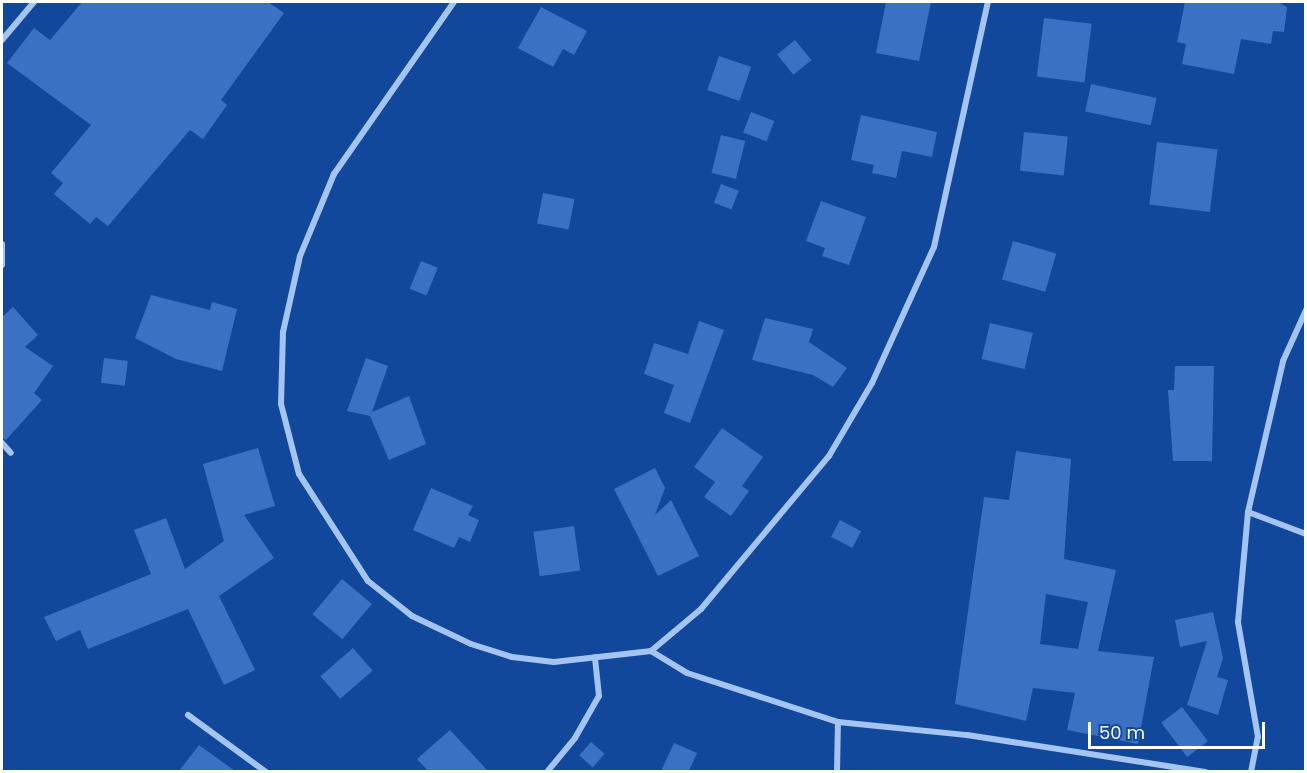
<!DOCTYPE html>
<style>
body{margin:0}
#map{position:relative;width:1307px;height:773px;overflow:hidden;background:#11489b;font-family:Poppins,sans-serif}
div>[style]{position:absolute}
.building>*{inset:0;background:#3a71c2;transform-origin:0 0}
.minor>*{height:6px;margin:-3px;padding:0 3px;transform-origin:3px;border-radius:3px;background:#a4c5f4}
span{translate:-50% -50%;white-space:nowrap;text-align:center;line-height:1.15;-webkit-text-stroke:4.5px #11489b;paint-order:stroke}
.frame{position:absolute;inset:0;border:3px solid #fff;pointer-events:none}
.scale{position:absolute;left:1088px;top:722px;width:177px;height:27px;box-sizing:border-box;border:3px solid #fff;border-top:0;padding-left:8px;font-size:18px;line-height:21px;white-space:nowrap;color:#fff;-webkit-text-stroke:4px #11489b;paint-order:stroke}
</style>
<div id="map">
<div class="building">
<i style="clip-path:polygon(82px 2px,268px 2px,284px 13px,221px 100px,227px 105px,203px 139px,190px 130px,108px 226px,96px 217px,90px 224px,54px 194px,63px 183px,51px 173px,91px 125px,7px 63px,34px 28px,50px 40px)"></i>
<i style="clip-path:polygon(886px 2px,931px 2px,919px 61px,876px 53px)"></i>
<i style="clip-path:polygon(1185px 2px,1278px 2px,1287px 7px,1284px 32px,1273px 31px,1271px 44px,1241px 39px,1234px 74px,1182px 64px,1186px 44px,1177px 42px)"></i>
<i style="clip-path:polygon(541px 7px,587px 31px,574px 55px,563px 49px,553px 67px,518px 48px)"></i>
<i style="left:1044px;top:18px;width:48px;height:59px;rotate:7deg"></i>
<i style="left:795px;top:40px;width:26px;height:23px;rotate:51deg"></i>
<i style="left:719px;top:56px;width:34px;height:36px;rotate:19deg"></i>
<i style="left:1091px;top:84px;width:67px;height:28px;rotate:12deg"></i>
<i style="left:751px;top:112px;width:25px;height:22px;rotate:21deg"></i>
<i style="clip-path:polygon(861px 115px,937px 132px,932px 157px,902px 151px,896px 178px,872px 173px,874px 165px,851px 160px)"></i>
<i style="left:1024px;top:132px;width:44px;height:39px;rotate:6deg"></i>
<i style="left:721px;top:135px;width:25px;height:39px;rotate:14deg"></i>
<i style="left:1157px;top:142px;width:61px;height:63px;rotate:7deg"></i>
<i style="left:721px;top:184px;width:19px;height:20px;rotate:21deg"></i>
<i style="left:543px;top:193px;width:32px;height:31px;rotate:11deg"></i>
<i style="clip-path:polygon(821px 201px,866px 217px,849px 265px,822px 256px,825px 248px,806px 241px)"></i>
<i style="left:1013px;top:241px;width:45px;height:40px;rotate:16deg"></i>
<i style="left:421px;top:261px;width:18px;height:30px;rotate:22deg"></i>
<i style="clip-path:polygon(151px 295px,210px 310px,212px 302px,237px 309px,222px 371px,176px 359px,135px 338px)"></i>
<i style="clip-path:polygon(13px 307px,38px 335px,25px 347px,53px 366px,34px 393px,42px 400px,6px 440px,2px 438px,2px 317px)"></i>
<i style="clip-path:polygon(765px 318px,813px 329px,809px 342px,847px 368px,833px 387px,813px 375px,752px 360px)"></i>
<i style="clip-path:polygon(699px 321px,724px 330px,690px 423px,664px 413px,674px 385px,644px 374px,654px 343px,688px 354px)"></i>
<i style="left:990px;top:323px;width:44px;height:37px;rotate:13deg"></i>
<i style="left:104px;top:358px;width:24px;height:25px;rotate:7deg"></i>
<i style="clip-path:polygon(366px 358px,388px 366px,372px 412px,409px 396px,426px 444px,389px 460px,370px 416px,347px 411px)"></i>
<i style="clip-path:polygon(1175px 366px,1214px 366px,1212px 461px,1173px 461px,1168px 390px,1174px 390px)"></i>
<i style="clip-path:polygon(722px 428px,763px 457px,742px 486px,749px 491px,731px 516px,704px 497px,715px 482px,694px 467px)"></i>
<i style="clip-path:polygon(258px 448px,275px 506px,244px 515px,274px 558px,219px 596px,255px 670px,224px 685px,188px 609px,88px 649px,80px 630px,56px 641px,44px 617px,151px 574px,134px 530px,166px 518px,185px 569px,224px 541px,203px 464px)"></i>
<i style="clip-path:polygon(evenodd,1016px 451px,1071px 459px,1064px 559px,1116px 570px,1098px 651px,1154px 657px,1138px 744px,1067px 730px,1075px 693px,1033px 688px,1026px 721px,955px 704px,984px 497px,1009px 500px,1016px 451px,1046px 594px,1088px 602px,1078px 649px,1040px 644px,1046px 594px)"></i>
<i style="clip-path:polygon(655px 468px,665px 488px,655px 515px,671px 500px,699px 556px,658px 576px,614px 489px)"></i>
<i style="clip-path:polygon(431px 488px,473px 506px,468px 515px,479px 520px,470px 542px,459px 537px,454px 548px,413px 530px)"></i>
<i style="left:840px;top:520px;width:24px;height:19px;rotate:28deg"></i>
<i style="left:574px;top:526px;width:45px;height:41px;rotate:82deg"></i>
<i style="left:342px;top:579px;width:39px;height:46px;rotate:40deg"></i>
<i style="clip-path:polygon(1213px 612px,1223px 658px,1217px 677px,1228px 680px,1218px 715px,1187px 705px,1207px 641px,1180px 647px,1175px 620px)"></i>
<i style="left:353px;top:648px;width:30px;height:43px;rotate:49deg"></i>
<i style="left:1182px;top:707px;width:43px;height:26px;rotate:53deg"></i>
<i style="clip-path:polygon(450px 730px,488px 771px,428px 771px,417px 759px)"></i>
<i style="left:591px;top:742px;width:18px;height:18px;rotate:41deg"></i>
<i style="clip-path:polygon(674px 743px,697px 753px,689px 771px,661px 771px)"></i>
<i style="clip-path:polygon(199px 745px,235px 771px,179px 771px)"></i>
</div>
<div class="minor">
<i style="left:454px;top:2px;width:210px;rotate:124.9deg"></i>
<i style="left:334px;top:174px;width:89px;rotate:112.5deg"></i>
<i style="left:300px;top:256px;width:78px;rotate:102.6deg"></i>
<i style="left:283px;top:332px;width:72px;rotate:91.6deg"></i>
<i style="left:281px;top:404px;width:72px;rotate:75.6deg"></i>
<i style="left:299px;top:474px;width:127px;rotate:57.2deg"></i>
<i style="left:368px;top:581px;width:56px;rotate:38.5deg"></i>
<i style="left:412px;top:616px;width:65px;rotate:25.4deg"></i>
<i style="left:471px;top:644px;width:43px;rotate:17.6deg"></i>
<i style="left:512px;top:657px;width:42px;rotate:6.8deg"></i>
<i style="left:554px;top:662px;width:98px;rotate:-6.5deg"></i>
<i style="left:651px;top:651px;width:65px;rotate:-40deg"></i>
<i style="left:701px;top:609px;width:199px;rotate:-50.1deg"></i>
<i style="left:829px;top:456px;width:85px;rotate:-59.5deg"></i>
<i style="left:872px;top:383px;width:149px;rotate:-65.5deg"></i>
<i style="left:934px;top:247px;width:251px;rotate:-77.6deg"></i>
<i style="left:2px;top:40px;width:50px;rotate:-49.9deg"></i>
<i style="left:2px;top:244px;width:21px;rotate:90deg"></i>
<i style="left:2px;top:443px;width:13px;rotate:48deg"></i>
<i style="left:1248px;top:512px;width:62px;rotate:20.8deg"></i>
<i style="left:651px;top:651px;width:42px;rotate:31.4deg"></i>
<i style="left:687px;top:673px;width:159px;rotate:18deg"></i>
<i style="left:838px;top:722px;width:130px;rotate:5.8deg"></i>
<i style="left:967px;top:735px;width:241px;rotate:8.8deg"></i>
<i style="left:188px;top:715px;width:97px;rotate:36.2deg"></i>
<i style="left:547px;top:772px;width:44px;rotate:-50.5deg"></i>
<i style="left:575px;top:738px;width:48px;rotate:-60.3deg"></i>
<i style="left:599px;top:696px;width:39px;rotate:-96deg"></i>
<i style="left:837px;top:772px;width:50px;rotate:-88.9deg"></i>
<i style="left:1251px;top:772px;width:36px;rotate:-79deg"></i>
<i style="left:1258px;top:737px;width:117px;rotate:-99.9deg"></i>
<i style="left:1238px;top:622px;width:110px;rotate:-84.8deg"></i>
<i style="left:1248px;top:512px;width:155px;rotate:-76.9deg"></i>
<i style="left:1283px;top:361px;width:56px;rotate:-65.7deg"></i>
</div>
<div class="frame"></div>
<div class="scale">50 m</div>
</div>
